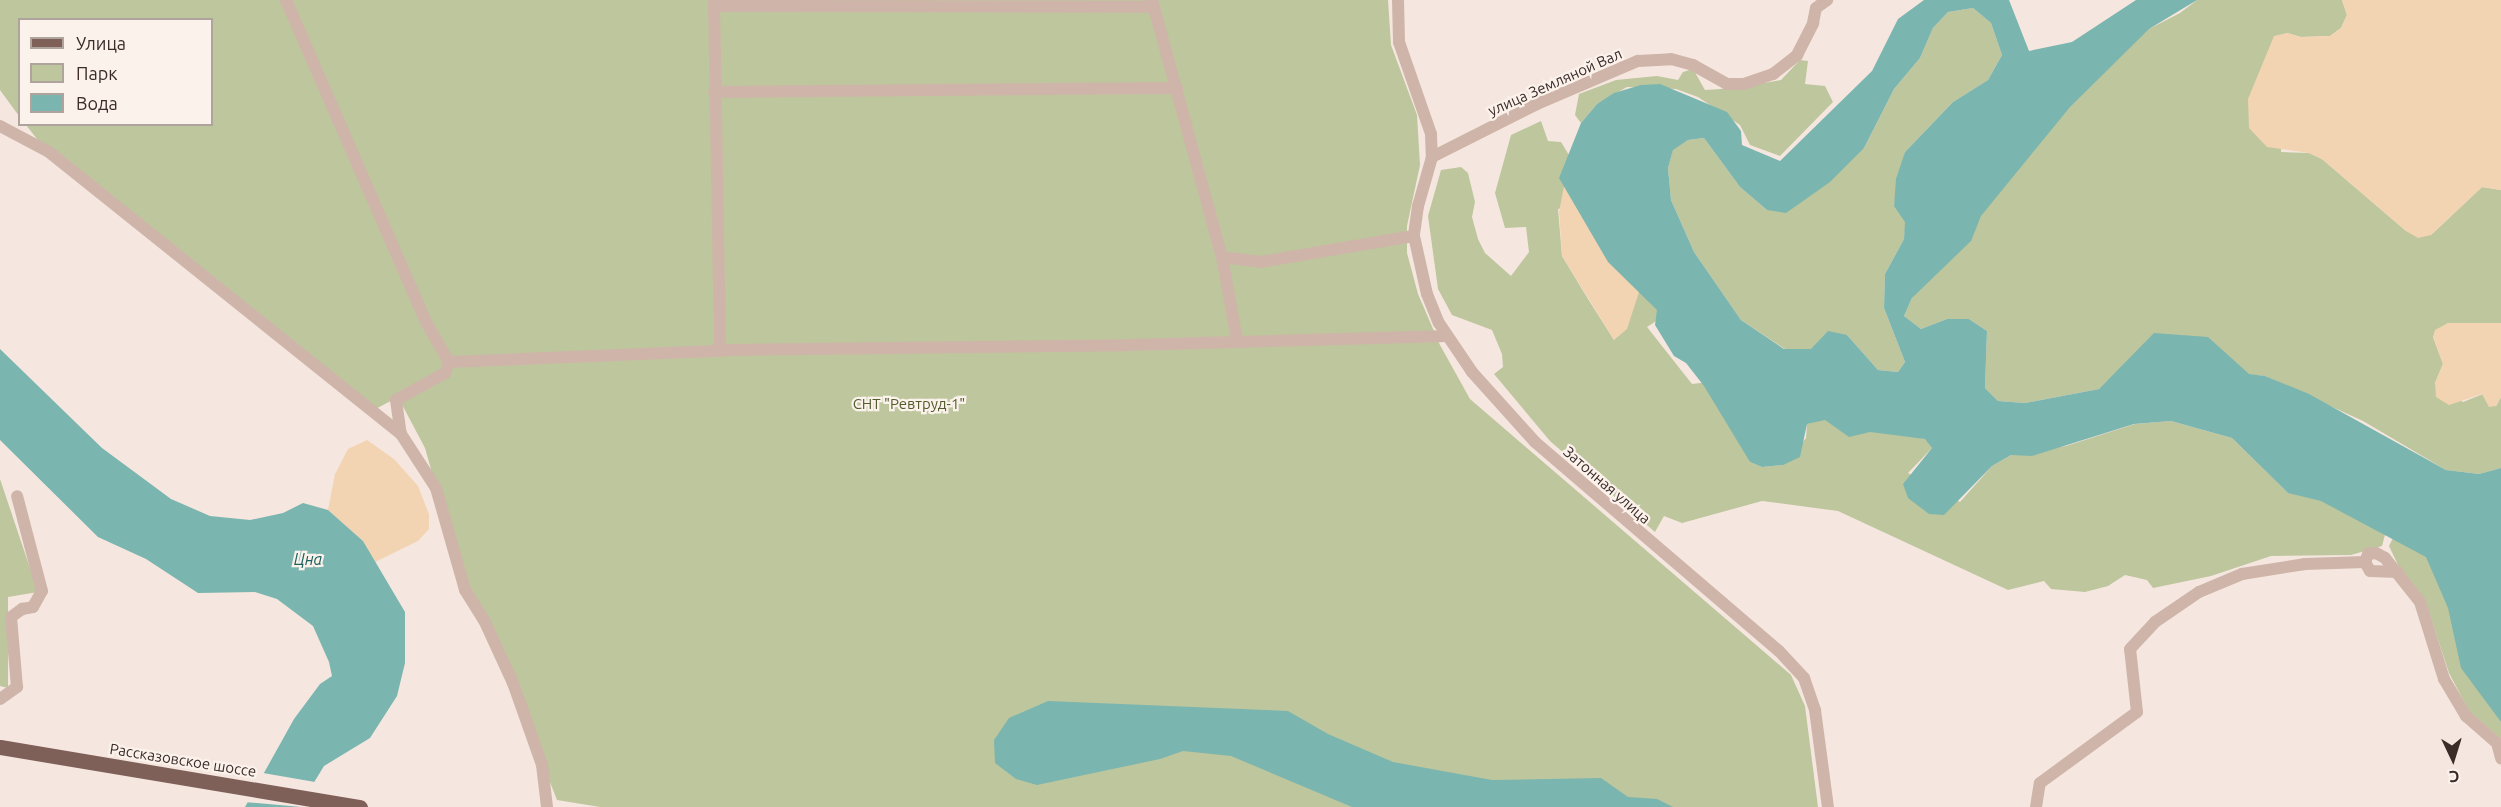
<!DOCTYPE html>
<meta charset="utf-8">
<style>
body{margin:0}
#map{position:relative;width:2501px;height:807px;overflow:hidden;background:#f5e7df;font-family:Ubuntu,sans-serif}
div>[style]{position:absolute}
.green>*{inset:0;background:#bec69d}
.sand>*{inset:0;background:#f2d4b3}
.water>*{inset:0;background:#7bb5af}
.pier>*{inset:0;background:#f5e7df}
.minor>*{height:12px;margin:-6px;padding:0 6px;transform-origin:6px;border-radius:6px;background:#cfb5a9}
.primary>*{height:15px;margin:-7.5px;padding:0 7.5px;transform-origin:7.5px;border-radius:7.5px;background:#7e6059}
span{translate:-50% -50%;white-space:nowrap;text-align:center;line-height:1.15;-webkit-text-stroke:4.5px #fcf2ec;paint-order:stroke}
.street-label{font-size:15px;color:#3b2c29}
.park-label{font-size:15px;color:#515c2b}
.water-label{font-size:16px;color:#1b615c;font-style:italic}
.legend{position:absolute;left:18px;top:18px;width:195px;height:108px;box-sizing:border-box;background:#fcf2ec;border:2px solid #afa39e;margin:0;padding:8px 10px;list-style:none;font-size:18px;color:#3b2c29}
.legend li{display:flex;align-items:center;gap:12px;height:30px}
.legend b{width:30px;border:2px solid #afa39e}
.north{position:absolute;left:2423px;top:729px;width:60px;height:60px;-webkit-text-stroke:4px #fcf2ec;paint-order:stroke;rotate:176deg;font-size:16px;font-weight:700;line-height:24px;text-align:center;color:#3b2c29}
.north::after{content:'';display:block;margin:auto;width:21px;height:27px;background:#3b2c29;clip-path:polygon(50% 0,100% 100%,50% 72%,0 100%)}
</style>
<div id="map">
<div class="green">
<i style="clip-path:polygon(0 0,1388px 0,1391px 45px,1417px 115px,1420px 165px,1407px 226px,1407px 253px,1418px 294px,1440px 345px,1470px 399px,1791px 675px,1805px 706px,1818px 807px,600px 807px,557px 800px,503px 662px,465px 590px,425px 448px,398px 397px,370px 412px,41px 144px,26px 125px,212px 124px,212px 20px,20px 20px,19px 116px,0 90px)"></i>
<i style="clip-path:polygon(2197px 0,2342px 0,2347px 15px,2341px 28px,2330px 36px,2301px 37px,2287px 33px,2281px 152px,2309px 153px,2322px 159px,2406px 231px,2431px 235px,2482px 187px,2501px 190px,2501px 323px,2448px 323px,2433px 337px,2443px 364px,2435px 383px,2463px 402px,2483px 394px,2496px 406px,2501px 397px,2501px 468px,2479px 474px,2446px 470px,2363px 421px,2265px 376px,2125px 364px,2099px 389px,2025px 403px,1998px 401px,1985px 388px,1987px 331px,1969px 319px,1947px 319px,1921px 329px,1904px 316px,1912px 298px,2069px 70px,2180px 13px)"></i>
<i style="clip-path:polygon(1973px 8px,1991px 23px,2002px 55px,1988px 80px,1953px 102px,1905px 152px,1894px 205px,1906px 222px,1904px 239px,1885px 274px,1884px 308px,1905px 362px,1898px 372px,1878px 370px,1847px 335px,1811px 349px,1785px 349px,1741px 320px,1694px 252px,1671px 200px,1668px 168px,1673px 149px,1688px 140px,1704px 138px,1740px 187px,1767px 210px,1864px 148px,1894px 89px,1920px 58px,1933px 28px,1948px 12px)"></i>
<i style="clip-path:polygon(1800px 60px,1808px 61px,1805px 84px,1825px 86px,1833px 102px,1780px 156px,1750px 145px,1740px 125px,1698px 97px,1676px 89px,1627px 87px,1597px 104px,1581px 123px,1575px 115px,1579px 94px,1616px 80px,1657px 76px,1678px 80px,1683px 72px,1693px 69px,1705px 90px,1736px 88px,1781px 80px)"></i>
<i style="clip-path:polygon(1541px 121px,1548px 141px,1561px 142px,1572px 160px,1566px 207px,1558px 209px,1562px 256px,1588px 299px,1614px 340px,1644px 280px,1667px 314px,1647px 327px,1692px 384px,1709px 382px,1750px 462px,1762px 467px,1783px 465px,1806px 438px,1807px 424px,1825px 419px,1926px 439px,1932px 448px,1908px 473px,1960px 502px,1992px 466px,2011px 455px,2066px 446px,2135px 424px,2171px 421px,2232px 438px,2287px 492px,2291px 487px,2387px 527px,2382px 546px,2351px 555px,2271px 556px,2211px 576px,2153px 588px,2147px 580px,2125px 575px,2108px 586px,2085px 592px,2051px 589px,2044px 581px,2008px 590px,1838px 511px,1762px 501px,1682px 523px,1664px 516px,1655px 532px,1550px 441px,1494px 374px,1503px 367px,1502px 354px,1492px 330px,1452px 315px,1438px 289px,1428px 216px,1441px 170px,1461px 167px,1468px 173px,1475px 202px,1472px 217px,1478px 239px,1485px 253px,1511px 276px,1529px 252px,1526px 227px,1505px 228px,1495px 193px,1511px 135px)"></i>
<i style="clip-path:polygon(0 479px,38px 592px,8px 597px,8px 688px,0 686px)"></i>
<i style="clip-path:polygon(2399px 526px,2422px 526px,2501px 696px,2501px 739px,2469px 711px,2449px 673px,2425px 600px,2398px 565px,2389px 546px)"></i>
</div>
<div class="sand">
<i style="clip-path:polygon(2342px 0,2501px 0,2501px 190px,2482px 187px,2431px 235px,2418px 238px,2406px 231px,2322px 159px,2309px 153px,2267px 147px,2249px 128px,2248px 99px,2274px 36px,2287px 33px,2301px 37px,2330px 36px,2341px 28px,2347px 15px)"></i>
<i style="clip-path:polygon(1564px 186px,1639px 292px,1627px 329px,1614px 340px,1562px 256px,1559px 212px)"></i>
<i style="clip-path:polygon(2448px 323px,2501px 323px,2501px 397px,2496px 406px,2489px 407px,2482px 394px,2449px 405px,2436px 397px,2435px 383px,2443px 364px,2433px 337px,2435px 330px)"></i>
<i style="clip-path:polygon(367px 440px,394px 459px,418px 486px,429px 514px,429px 529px,418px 541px,375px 562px,363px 541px,328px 510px,335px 474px,348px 449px)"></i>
</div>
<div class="water">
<i style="clip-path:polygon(evenodd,1924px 0,2009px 0,2029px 51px,2072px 42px,2136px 0,2197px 0,2149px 29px,2070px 107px,1981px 216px,1971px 241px,1912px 298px,1904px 316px,1921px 329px,1947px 319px,1969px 319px,1987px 331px,1985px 388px,1998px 401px,2025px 403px,2099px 389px,2154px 333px,2208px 337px,2249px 374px,2265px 376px,2309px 394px,2446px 470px,2479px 474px,2501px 468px,2501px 722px,2461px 668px,2448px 608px,2426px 557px,2321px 501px,2288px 493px,2232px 438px,2171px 421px,2134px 424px,2032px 456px,2011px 455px,1992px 466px,1944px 515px,1929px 514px,1908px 498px,1903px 484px,1932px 448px,1925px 439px,1870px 432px,1849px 437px,1825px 420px,1807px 424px,1800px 457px,1783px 465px,1762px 467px,1750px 462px,1704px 386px,1686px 363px,1674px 356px,1655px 325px,1657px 310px,1608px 262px,1559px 178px,1581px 123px,1597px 104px,1614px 93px,1641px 85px,1660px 84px,1727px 112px,1741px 131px,1742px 145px,1780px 161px,1872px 71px,1898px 19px,1924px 0,1973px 8px,1991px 23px,2002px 55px,1988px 80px,1953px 102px,1905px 152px,1896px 179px,1894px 206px,1905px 222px,1904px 239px,1885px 274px,1884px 308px,1905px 362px,1898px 372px,1878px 370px,1847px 335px,1828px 331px,1811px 349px,1784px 349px,1741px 320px,1694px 252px,1671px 200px,1668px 168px,1673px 150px,1688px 140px,1704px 138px,1740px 187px,1767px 210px,1786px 213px,1830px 182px,1864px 148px,1894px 89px,1920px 58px,1933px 28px,1948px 12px,1973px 8px)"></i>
<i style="clip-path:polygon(0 349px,102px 448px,171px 499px,210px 516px,250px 520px,283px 513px,303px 503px,328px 510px,363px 541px,405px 612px,405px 663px,397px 696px,370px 738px,324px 766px,299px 807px,245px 807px,294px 719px,320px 684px,332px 676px,329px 662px,313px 626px,277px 599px,255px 592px,198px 593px,146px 559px,98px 537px,0 440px)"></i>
<i style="clip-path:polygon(1048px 701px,1288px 711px,1328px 734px,1393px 762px,1492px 780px,1601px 778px,1628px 797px,1657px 799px,1673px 807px,1352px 807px,1231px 756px,1183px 751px,1160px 759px,1037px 785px,1016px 779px,995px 763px,994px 740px,1009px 718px)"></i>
</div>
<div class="pier">
<i style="clip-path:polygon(263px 773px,315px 782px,302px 807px,244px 802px)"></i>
</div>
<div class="minor">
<i style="left:286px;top:0;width:351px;rotate:66.5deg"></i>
<i style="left:426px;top:322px;width:46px;rotate:60.1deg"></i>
<i style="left:449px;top:362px;width:12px;rotate:110deg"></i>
<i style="left:445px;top:373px;width:56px;rotate:151.1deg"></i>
<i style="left:396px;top:400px;width:34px;rotate:82deg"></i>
<i style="left:1152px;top:0;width:266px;rotate:74.8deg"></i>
<i style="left:1398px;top:0;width:42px;rotate:88.6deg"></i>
<i style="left:1399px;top:42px;width:97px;rotate:70.8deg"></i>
<i style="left:1431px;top:134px;width:23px;rotate:88deg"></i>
<i style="left:1432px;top:157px;width:51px;rotate:105.9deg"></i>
<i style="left:1418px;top:206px;width:30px;rotate:98deg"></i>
<i style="left:1414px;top:236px;width:59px;rotate:77.4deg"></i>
<i style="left:1427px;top:294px;width:31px;rotate:68deg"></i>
<i style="left:1439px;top:323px;width:59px;rotate:56deg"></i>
<i style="left:1472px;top:372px;width:94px;rotate:48deg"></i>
<i style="left:1535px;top:442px;width:321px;rotate:40.6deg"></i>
<i style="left:1779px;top:651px;width:37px;rotate:47deg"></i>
<i style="left:1804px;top:678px;width:34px;rotate:71deg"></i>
<i style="left:1815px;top:710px;width:98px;rotate:82.4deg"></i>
<i style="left:714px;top:1px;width:349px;rotate:89deg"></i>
<i style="left:714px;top:6px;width:438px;rotate:0.1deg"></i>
<i style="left:714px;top:92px;width:463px;rotate:-0.5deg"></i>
<i style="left:0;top:126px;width:55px;rotate:28deg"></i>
<i style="left:49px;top:152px;width:451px;rotate:38.7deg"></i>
<i style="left:401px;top:434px;width:64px;rotate:57.1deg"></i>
<i style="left:436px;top:488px;width:106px;rotate:74.1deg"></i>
<i style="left:465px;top:590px;width:36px;rotate:58deg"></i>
<i style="left:484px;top:620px;width:69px;rotate:65.3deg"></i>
<i style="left:513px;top:683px;width:87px;rotate:70.5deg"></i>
<i style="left:542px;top:765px;width:42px;rotate:83.2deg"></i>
<i style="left:1432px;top:157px;width:118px;rotate:-26.8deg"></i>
<i style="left:1537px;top:104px;width:110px;rotate:-23.1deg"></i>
<i style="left:1638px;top:61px;width:33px;rotate:-3deg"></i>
<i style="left:1671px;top:59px;width:23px;rotate:15deg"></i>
<i style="left:1693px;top:65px;width:39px;rotate:29deg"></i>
<i style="left:1727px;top:84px;width:17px"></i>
<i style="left:1744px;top:84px;width:31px;rotate:-19deg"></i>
<i style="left:1773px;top:74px;width:31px;rotate:-38deg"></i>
<i style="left:1797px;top:55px;width:36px;rotate:-63deg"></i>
<i style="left:1813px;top:23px;width:15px;rotate:-79deg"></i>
<i style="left:1816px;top:8px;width:14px;rotate:-36deg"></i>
<i style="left:1237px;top:340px;width:84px;rotate:-100.2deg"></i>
<i style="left:1222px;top:257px;width:38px;rotate:7deg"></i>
<i style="left:1260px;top:262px;width:156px;rotate:-9.6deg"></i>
<i style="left:449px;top:362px;width:282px;rotate:-2.4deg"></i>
<i style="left:731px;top:350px;width:397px;rotate:-0.7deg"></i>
<i style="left:1128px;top:345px;width:319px;rotate:-1.6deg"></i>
<i style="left:2365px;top:562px;width:10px;rotate:61deg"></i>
<i style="left:2370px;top:571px;width:28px;rotate:2deg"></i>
<i style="left:0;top:699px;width:21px;rotate:-35deg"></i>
<i style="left:17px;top:687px;width:70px;rotate:-94.9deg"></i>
<i style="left:11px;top:617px;width:14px;rotate:-36deg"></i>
<i style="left:22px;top:609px;width:11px;rotate:-10deg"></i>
<i style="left:33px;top:607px;width:18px;rotate:-61deg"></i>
<i style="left:42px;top:591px;width:98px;rotate:-104.7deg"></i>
<i style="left:2036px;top:807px;width:24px;rotate:-81deg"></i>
<i style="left:2040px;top:783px;width:120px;rotate:-36.2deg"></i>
<i style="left:2137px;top:712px;width:63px;rotate:-96.3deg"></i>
<i style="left:2130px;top:649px;width:37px;rotate:-47deg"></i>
<i style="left:2155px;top:622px;width:53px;rotate:-34.3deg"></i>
<i style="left:2199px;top:592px;width:47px;rotate:-22.7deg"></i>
<i style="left:2242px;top:574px;width:64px;rotate:-9deg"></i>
<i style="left:2305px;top:564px;width:60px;rotate:-1.9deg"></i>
<i style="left:2365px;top:562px;width:9px;rotate:-69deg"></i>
<i style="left:2368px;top:554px;width:8px;rotate:-7deg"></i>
<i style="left:2376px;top:553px;width:10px;rotate:29deg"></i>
<i style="left:2385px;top:558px;width:56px;rotate:51.5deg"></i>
<i style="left:2420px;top:602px;width:81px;rotate:72.7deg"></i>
<i style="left:2444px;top:679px;width:43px;rotate:59.3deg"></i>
<i style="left:2466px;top:716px;width:41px;rotate:41.1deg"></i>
<i style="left:2497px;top:743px;width:16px;rotate:75deg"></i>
</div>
<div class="primary">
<i style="left:0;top:747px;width:365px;rotate:9.5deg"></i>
</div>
<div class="street-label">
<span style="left:1555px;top:82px;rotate:-24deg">улица Земляной Вал</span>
<span style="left:1607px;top:485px;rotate:41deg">Затонная улица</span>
<span style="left:183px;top:760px;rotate:9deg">Рассказовское шоссе</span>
</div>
<div class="park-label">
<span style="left:909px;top:404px">СНТ "Ревтруд-1"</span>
</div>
<div class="water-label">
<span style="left:308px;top:559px">Цна</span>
</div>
<ul class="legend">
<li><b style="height:8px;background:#7e6059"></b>Улица</li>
<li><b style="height:16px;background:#bec69d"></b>Парк</li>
<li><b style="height:16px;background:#7bb5af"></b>Вода</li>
</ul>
<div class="north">С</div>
</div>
